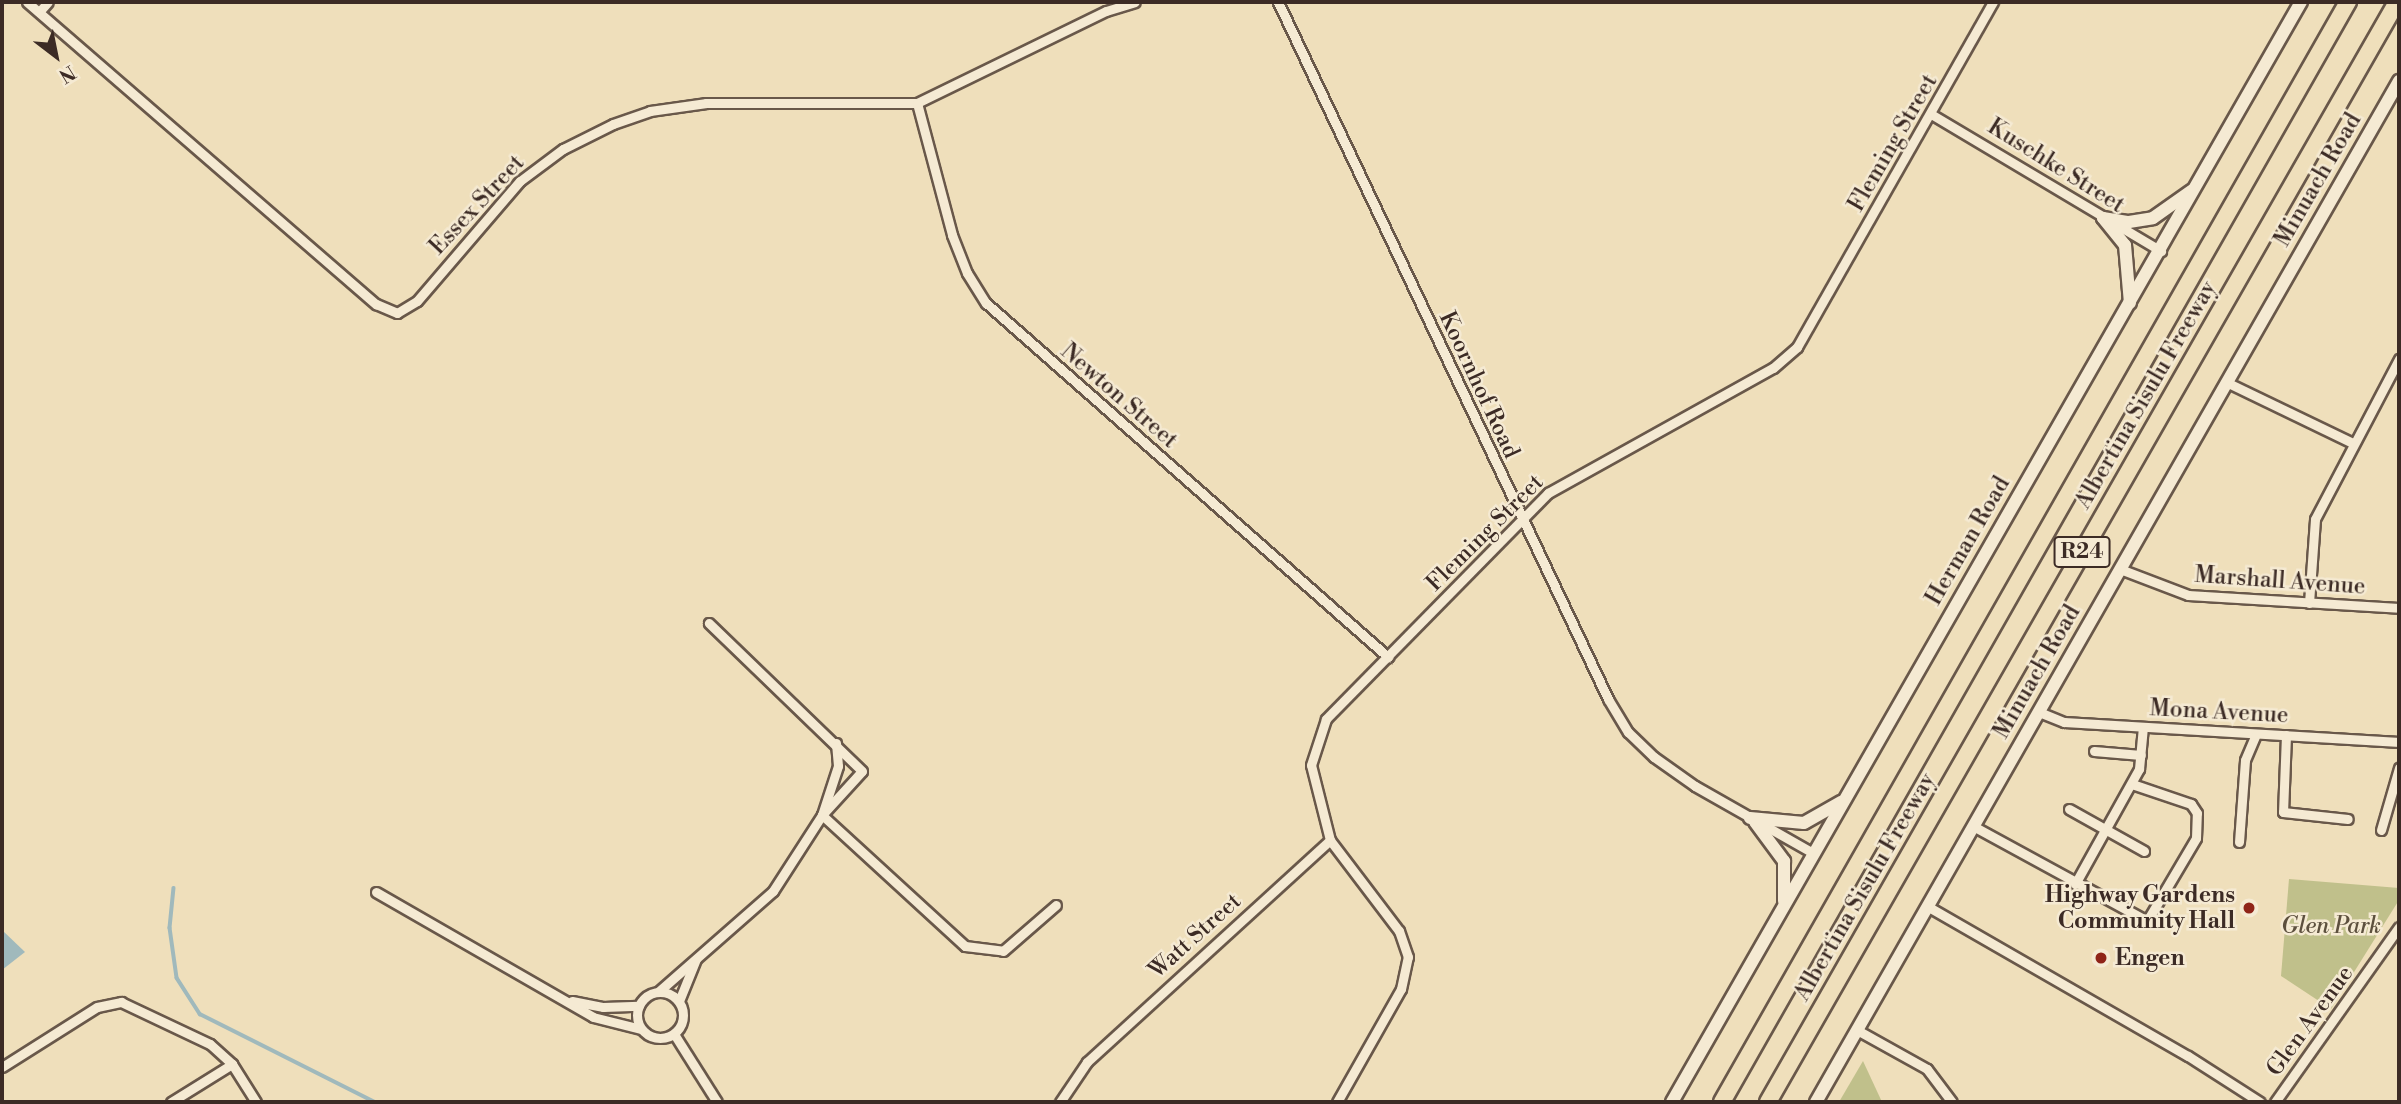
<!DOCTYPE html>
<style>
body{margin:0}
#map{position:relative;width:2401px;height:1104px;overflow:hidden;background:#efdfbb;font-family:"Libre Bodoni",serif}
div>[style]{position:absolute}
.green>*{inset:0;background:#c0c08b}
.water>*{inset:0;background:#a0b9bc}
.stream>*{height:3.5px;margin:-1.75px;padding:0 1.75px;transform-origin:1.75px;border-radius:1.75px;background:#a0b9bc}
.roads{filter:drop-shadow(2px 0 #69584a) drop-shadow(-2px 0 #69584a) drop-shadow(0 2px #69584a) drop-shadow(0 -2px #69584a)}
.street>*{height:9px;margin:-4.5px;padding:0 4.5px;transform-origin:4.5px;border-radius:4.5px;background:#f5ead3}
.street>.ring{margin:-4.5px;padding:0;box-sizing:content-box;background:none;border:9px solid #f5ead3;border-radius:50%}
.secondary>*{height:12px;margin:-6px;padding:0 6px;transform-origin:6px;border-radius:6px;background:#f5ead3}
.highway>*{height:16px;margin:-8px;padding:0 8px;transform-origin:8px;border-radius:8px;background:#efdfbb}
.dots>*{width:19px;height:19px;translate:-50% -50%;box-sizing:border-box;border:4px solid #f5ead3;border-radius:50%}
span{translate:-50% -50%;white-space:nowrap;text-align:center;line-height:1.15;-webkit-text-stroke:5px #f5ead3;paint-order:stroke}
.shield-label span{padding:2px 5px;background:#f5ead3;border:2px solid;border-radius:5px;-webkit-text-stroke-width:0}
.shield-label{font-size:21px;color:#3c2b25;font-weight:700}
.street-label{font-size:23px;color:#3c2b25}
.poi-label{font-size:23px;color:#3c2b25;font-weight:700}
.right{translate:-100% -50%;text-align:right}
.left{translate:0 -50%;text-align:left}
.park-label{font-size:23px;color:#5d503e;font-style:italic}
.frame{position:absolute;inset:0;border:4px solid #3c2b25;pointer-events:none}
.north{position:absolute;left:21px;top:21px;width:70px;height:70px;-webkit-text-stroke:5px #f5ead3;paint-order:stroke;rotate:148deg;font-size:19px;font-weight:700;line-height:28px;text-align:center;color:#3c2b25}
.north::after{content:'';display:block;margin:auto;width:24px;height:32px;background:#3c2b25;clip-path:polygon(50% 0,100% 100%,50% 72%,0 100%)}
</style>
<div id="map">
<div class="green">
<i style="clip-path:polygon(2289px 879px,2399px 888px,2399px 900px,2331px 1009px,2281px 976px)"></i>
<i style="clip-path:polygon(1863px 1061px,1882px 1102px,1839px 1102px)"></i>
</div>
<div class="water">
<i style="clip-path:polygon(2px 930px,25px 952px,2px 970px)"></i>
</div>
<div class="stream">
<i style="left:174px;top:888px;width:40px;rotate:95.7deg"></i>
<i style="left:170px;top:928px;width:50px;rotate:82deg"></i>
<i style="left:177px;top:978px;width:43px;rotate:57.4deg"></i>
<i style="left:200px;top:1014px;width:196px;rotate:26.7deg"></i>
</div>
<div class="roads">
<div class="street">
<i style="left:27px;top:2px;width:462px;rotate:40.9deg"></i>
<i style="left:376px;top:304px;width:23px;rotate:23deg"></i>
<i style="left:397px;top:313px;width:23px;rotate:-31deg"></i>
<i style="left:417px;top:301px;width:158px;rotate:-49.4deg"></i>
<i style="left:520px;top:181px;width:54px;rotate:-36.7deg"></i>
<i style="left:563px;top:149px;width:56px;rotate:-26.6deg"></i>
<i style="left:613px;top:124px;width:39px;rotate:-19deg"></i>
<i style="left:650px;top:111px;width:57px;rotate:-8.1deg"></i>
<i style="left:706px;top:103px;width:211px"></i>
<i style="left:917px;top:103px;width:210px;rotate:-26deg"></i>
<i style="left:1106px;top:11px;width:30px;rotate:-17deg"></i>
<i style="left:1278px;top:2px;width:771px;rotate:64.66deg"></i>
<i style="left:1608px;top:699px;width:39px;rotate:59deg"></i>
<i style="left:1628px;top:732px;width:36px;rotate:44deg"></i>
<i style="left:1654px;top:757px;width:50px;rotate:35.3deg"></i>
<i style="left:1695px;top:786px;width:136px;rotate:29.6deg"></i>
<i style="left:39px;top:12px;width:13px;rotate:-48deg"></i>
<i style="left:917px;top:103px;width:137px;rotate:75.1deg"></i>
<i style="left:952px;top:235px;width:41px;rotate:68.5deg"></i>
<i style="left:967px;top:273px;width:36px;rotate:58deg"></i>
<i style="left:986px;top:303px;width:536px;rotate:41.37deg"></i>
<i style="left:1931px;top:114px;width:268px;rotate:30.8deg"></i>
<i style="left:2226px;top:382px;width:141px;rotate:25.7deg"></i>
<i style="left:2120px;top:569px;width:73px;rotate:20.9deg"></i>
<i style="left:2188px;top:595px;width:211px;rotate:3.5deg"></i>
<i style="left:2309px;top:603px;width:84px;rotate:-85.9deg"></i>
<i style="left:2315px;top:519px;width:181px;rotate:-62.3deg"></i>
<i style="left:2039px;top:712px;width:27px;rotate:22deg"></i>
<i style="left:2064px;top:722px;width:336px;rotate:3.4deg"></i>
<i style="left:2286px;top:735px;width:77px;rotate:92.2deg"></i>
<i style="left:2283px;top:812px;width:65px;rotate:6.1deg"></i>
<i style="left:836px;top:743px;width:23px;rotate:85deg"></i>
<i style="left:838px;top:766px;width:52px;rotate:108.1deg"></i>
<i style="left:822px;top:815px;width:194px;rotate:42.5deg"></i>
<i style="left:965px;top:946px;width:38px;rotate:7deg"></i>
<i style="left:1003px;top:951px;width:70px;rotate:-41deg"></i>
<i style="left:2094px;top:751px;width:47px;rotate:4.9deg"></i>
<i style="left:2069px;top:809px;width:86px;rotate:29.2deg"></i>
<i style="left:1973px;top:826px;width:198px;rotate:28.6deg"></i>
<i style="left:2147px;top:921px;width:96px;rotate:-59.4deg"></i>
<i style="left:2196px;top:838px;width:25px;rotate:-88deg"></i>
<i style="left:2197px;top:813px;width:11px;rotate:-124deg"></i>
<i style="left:2191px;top:804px;width:62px;rotate:-161.3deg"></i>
<i style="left:2381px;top:830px;width:65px;rotate:-73.8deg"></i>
<i style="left:2239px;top:842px;width:82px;rotate:-85.8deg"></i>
<i style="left:2245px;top:760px;width:28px;rotate:-67deg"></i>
<i style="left:2075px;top:884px;width:132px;rotate:-60.9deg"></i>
<i style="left:2139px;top:769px;width:42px;rotate:-84.6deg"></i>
<i style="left:376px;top:892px;width:250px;rotate:29.9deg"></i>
<i style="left:593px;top:1017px;width:49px;rotate:14deg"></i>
<i style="left:1927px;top:906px;width:301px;rotate:29.9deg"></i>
<i style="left:2188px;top:1056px;width:85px;rotate:32.6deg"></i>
<i class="ring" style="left:637px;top:992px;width:37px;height:37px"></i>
<i style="left:658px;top:992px;width:153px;rotate:-41.3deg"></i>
<i style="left:773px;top:891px;width:90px;rotate:-57.2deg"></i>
<i style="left:822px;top:815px;width:59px;rotate:-47.7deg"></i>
<i style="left:862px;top:771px;width:213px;rotate:-136deg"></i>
<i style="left:572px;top:1001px;width:32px;rotate:11deg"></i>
<i style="left:603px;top:1007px;width:36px;rotate:-2deg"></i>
<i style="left:679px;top:1001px;width:45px;rotate:-68deg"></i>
<i style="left:1857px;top:1030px;width:80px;rotate:29.1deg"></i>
<i style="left:1927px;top:1069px;width:41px;rotate:52.9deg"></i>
<i style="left:674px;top:1034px;width:80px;rotate:57.7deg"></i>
<i style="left:2px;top:1067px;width:112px;rotate:-32.3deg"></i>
<i style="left:97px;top:1007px;width:25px;rotate:-12deg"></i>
<i style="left:121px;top:1002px;width:98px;rotate:25.3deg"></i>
<i style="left:210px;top:1044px;width:30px;rotate:42deg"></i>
<i style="left:232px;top:1064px;width:45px;rotate:57.7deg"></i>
<i style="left:171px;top:1102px;width:72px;rotate:-31.9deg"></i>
<i style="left:1060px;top:1102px;width:48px;rotate:-56deg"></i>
<i style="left:1087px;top:1062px;width:329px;rotate:-42.4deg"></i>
<i style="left:1337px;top:1102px;width:130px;rotate:-60.5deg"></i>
<i style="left:1401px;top:989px;width:33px;rotate:-78deg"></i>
<i style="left:1408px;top:957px;width:28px;rotate:-109deg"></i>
<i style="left:1399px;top:931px;width:114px;rotate:-127.2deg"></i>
<i style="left:1330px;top:840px;width:77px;rotate:-104.2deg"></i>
<i style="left:1311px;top:765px;width:48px;rotate:-71.9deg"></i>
<i style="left:1326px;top:719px;width:317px;rotate:-45.5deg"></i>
<i style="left:1548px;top:493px;width:257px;rotate:-29.1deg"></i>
<i style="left:1773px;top:368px;width:32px;rotate:-41deg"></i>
<i style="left:1797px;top:347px;width:397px;rotate:-60.4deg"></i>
<i style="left:2275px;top:1102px;width:214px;rotate:-54.7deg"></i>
</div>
<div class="secondary">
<i style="left:2103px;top:218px;width:26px;rotate:9deg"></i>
<i style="left:2129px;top:222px;width:24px;rotate:-9deg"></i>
<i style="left:2153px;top:218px;width:47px;rotate:-35.4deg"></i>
<i style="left:2103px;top:218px;width:35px;rotate:51deg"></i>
<i style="left:2125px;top:245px;width:58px;rotate:85.1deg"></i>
<i style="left:1750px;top:818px;width:54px;rotate:5.3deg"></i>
<i style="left:1804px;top:823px;width:43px;rotate:-29.6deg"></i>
<i style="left:1755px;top:822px;width:49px;rotate:53.4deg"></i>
<i style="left:1784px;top:861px;width:40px;rotate:90deg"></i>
<i style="left:1672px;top:1102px;width:1267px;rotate:-60.24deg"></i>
<i style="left:1816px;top:1102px;width:1176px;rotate:-60.27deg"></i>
</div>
<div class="highway">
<i style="left:1722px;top:1102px;width:1266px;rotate:-60.36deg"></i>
<i style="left:1768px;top:1102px;width:1267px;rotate:-60.24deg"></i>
</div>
</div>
<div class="dots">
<i style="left:2249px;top:908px;background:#8f2418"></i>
<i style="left:2101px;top:958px;background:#8f2418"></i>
</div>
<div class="shield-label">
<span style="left:2082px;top:552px">R24</span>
</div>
<div class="street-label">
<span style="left:1893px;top:143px;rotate:-60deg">Fleming Street</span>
<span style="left:2056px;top:166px;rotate:32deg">Kuschke Street</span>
<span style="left:2318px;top:180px;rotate:-60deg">Minuach Road</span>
<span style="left:477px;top:205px;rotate:-47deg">Essex Street</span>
<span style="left:1479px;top:385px;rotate:65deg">Koornhof Road</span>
<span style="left:2146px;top:395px;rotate:-60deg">Albertina Sisulu Freeway</span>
<span style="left:1119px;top:396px;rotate:41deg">Newton Street</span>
<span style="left:1485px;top:533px;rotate:-45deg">Fleming Street</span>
<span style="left:1968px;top:541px;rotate:-60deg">Herman Road</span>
<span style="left:2280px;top:581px;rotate:4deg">Marshall Avenue</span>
<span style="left:2037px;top:672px;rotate:-60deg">Minuach Road</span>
<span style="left:2219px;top:712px;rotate:3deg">Mona Avenue</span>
<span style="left:1865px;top:887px;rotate:-60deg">Albertina Sisulu Freeway</span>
<span style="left:1195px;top:936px;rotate:-42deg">Watt Street</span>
<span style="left:2310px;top:1021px;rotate:-54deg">Glen Avenue</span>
</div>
<div class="poi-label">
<span class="right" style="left:2235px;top:908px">Highway Gardens<br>Community Hall</span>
<span class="left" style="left:2115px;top:958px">Engen</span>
</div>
<div class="park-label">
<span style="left:2331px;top:926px">Glen Park</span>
</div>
<div class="frame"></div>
<div class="north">N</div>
</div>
